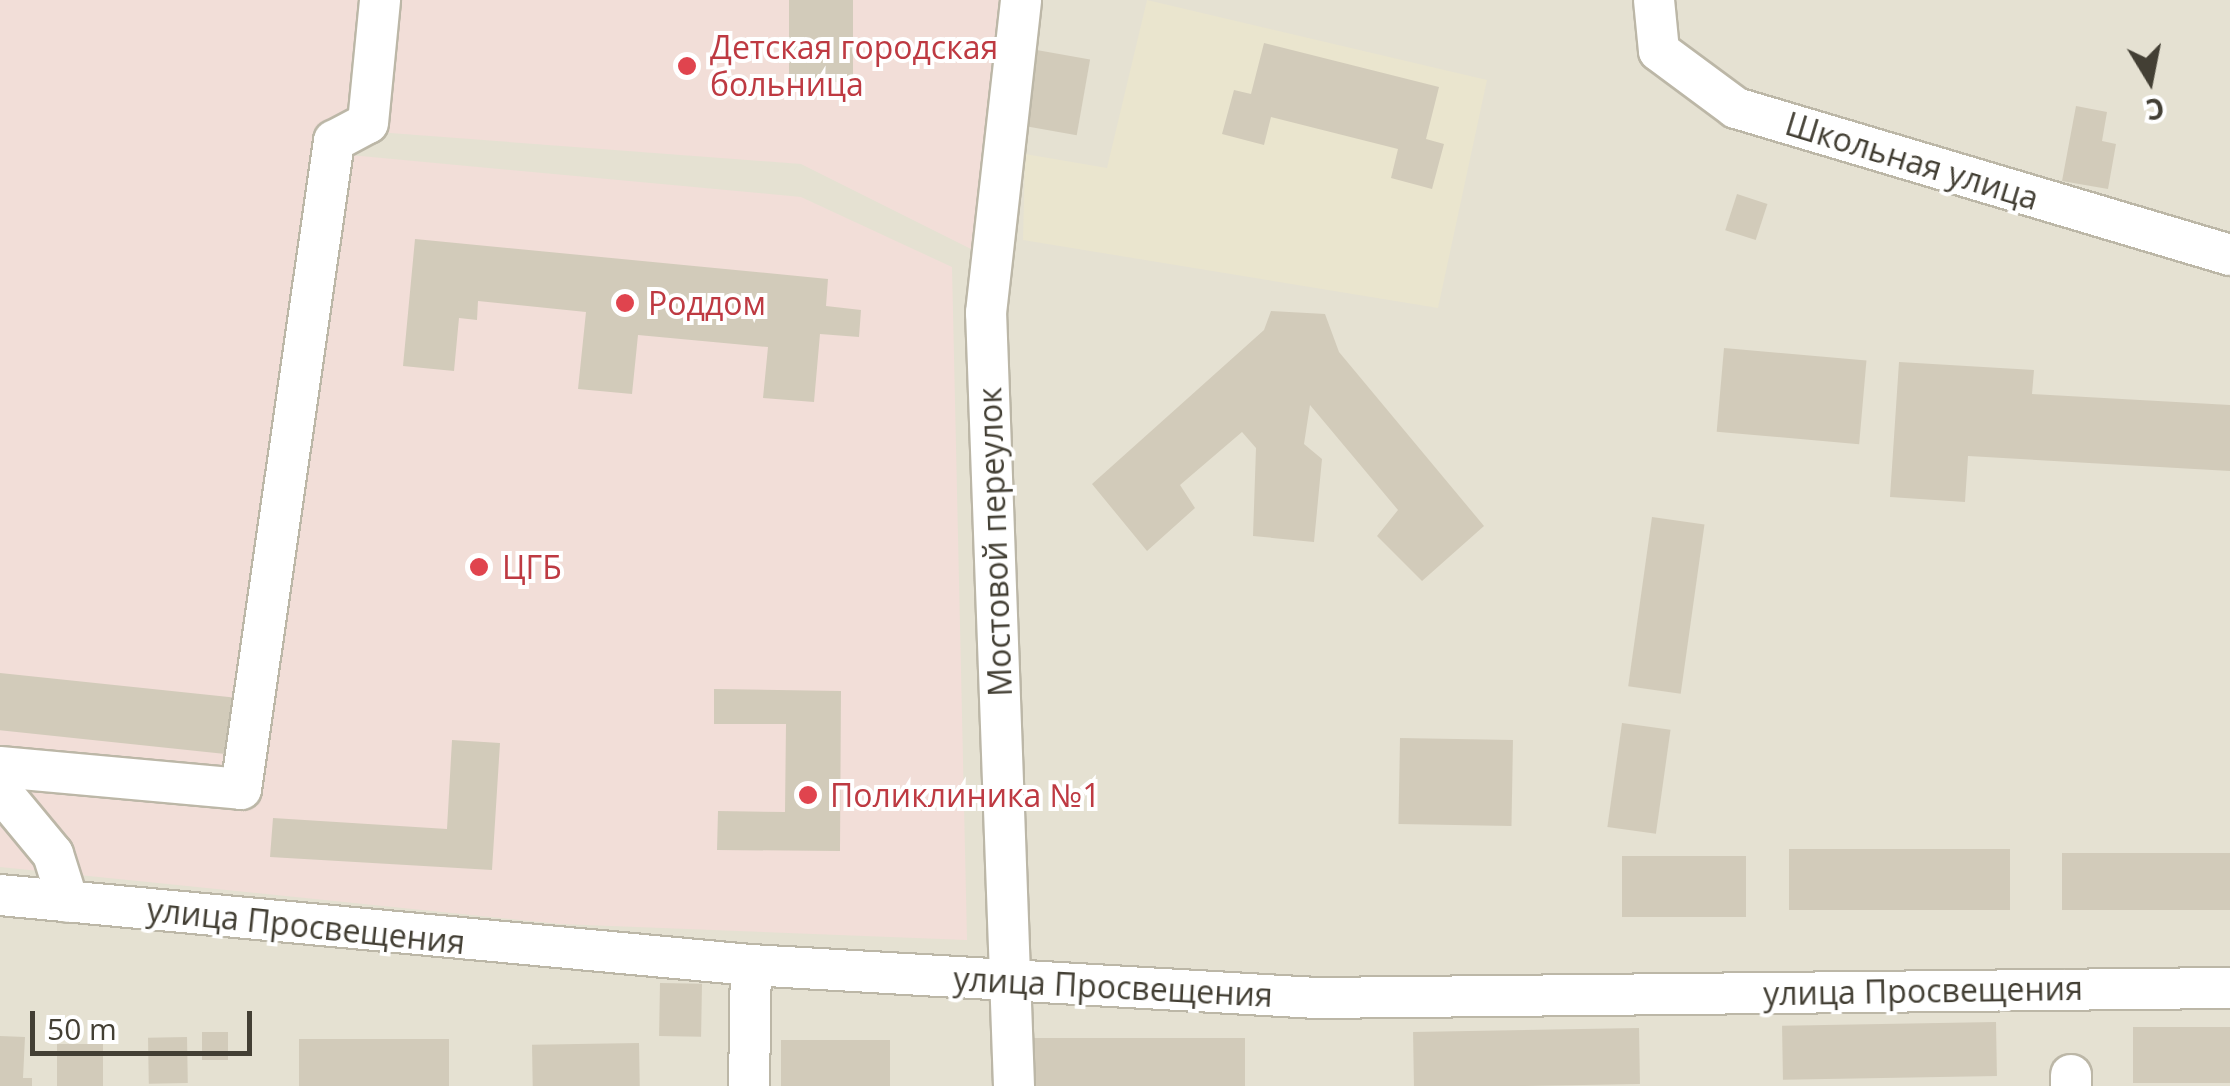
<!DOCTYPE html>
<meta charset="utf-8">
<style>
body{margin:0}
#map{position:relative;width:2230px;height:1086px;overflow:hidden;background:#f1efe4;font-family:"Open Sans",sans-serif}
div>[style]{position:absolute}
.residential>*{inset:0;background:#e5e1d2;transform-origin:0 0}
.education>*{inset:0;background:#eae5ce}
.medical>*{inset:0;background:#f2ded8}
.building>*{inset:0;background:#d2cbba;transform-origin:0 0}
.roads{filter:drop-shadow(2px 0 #bcb7a7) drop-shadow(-2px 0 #bcb7a7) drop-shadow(0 2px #bcb7a7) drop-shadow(0 -2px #bcb7a7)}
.minor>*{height:40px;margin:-20px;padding:0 20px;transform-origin:20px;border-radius:20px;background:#fff}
.dots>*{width:28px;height:28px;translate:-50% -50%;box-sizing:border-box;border:5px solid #fff;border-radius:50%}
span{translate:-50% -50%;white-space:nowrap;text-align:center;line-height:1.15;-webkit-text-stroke:8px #fff;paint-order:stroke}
.health-label{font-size:32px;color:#be3a42}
.left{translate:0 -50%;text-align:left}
.street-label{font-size:32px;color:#433f34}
.north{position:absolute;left:2100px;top:30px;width:100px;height:100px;-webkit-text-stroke:8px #fff;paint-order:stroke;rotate:170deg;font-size:28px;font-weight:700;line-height:40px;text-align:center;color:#433f34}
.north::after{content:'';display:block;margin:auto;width:35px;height:45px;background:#433f34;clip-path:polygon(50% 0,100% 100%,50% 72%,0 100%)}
.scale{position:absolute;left:30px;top:1011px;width:222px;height:45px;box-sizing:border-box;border:5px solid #433f34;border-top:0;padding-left:12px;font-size:30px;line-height:35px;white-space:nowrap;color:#433f34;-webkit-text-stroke:8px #fff;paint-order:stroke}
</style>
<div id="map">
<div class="residential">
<i style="left:0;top:0;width:2230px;height:1086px"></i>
</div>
<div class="education">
<i style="clip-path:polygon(1147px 0,1487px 80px,1438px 308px,1023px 240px,1025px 154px,1107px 168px)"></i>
</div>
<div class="medical">
<i style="clip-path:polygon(0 0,360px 0,350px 155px,801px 197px,952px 267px,967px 940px,560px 924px,0 867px)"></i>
<i style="clip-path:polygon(386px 0,1001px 0,971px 249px,801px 164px,377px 132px)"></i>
</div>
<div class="building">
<i style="left:789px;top:0;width:64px;height:82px"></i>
<i style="clip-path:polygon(1264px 43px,1439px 87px,1426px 139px,1444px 144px,1432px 189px,1391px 178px,1398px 149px,1271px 117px,1264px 145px,1222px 134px,1234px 90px,1251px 94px)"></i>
<i style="left:1031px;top:49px;width:60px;height:77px;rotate:10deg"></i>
<i style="clip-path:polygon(2076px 106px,2107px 112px,2102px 141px,2116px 144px,2108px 189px,2062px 181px)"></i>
<i style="left:1737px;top:194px;width:32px;height:38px;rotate:18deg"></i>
<i style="clip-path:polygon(415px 239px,828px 279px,826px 306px,861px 310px,859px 337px,820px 334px,814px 402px,763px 398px,768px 347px,638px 335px,632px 394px,578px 389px,586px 312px,478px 301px,477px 320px,459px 318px,454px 371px,403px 366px)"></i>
<i style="clip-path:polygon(1271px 311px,1325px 314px,1339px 352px,1484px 526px,1422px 581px,1377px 536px,1398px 510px,1310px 405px,1304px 444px,1322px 459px,1314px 542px,1253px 536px,1256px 448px,1242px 432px,1180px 485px,1195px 508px,1147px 551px,1092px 484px,1264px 330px)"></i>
<i style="left:1724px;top:348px;width:143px;height:84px;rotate:5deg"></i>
<i style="clip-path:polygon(1899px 362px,2034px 370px,2032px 394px,2230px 405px,2230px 471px,1968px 456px,1965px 502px,1890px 497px)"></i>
<i style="left:1652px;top:517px;width:53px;height:171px;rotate:8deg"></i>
<i style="left:0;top:673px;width:254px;height:57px;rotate:6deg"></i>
<i style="clip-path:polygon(714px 689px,841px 691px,840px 851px,717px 850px,718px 811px,785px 812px,786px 724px,714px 724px)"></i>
<i style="left:1622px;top:723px;width:49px;height:105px;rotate:8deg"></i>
<i style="left:1400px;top:738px;width:113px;height:86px;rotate:1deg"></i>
<i style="clip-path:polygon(452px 740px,500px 743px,492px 870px,270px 857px,273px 818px,447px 829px)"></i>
<i style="left:2010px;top:849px;width:61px;height:221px;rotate:90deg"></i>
<i style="left:2230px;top:853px;width:57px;height:168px;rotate:90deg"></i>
<i style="left:1622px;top:856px;width:124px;height:61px"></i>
<i style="left:660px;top:983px;width:42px;height:53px;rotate:1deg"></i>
<i style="left:1996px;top:1022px;width:54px;height:214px;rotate:89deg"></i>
<i style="left:2230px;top:1027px;width:56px;height:97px;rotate:90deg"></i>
<i style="left:1639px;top:1028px;width:56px;height:226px;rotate:89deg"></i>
<i style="left:202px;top:1032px;width:26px;height:28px"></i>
<i style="clip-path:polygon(0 1036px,25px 1037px,23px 1078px,32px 1078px,32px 1086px,0 1086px)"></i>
<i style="left:187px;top:1037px;width:46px;height:39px;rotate:89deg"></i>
<i style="left:1245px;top:1038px;width:48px;height:224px;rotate:90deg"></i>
<i style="left:299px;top:1039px;width:150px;height:47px"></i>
<i style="left:781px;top:1040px;width:109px;height:46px"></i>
<i style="left:639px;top:1043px;width:43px;height:107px;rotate:89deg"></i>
<i style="left:57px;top:1044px;width:46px;height:42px"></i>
</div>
<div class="roads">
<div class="minor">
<i style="left:1654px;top:0;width:51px;rotate:84.4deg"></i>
<i style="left:1659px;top:51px;width:96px;rotate:36.5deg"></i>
<i style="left:1736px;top:108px;width:515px;rotate:16.57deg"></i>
<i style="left:0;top:767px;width:242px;rotate:5.2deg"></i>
<i style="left:241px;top:789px;width:655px;rotate:-81.83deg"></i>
<i style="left:334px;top:141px;width:38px;rotate:-28deg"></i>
<i style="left:368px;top:123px;width:124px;rotate:-84.4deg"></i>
<i style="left:0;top:790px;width:83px;rotate:50.4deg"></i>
<i style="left:53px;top:854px;width:50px;rotate:72.6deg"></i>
<i style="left:0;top:895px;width:754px;rotate:5.33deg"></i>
<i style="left:751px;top:965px;width:566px;rotate:3.34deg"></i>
<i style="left:1316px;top:998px;width:914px;rotate:-0.63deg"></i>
<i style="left:749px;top:1086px;width:121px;rotate:-89.1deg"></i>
<i style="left:1014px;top:1086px;width:774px;rotate:-92.07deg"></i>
<i style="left:986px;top:313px;width:315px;rotate:-83.6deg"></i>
<i style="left:2071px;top:1086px;width:11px;rotate:-90deg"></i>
</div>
</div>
<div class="dots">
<i style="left:687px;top:66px;background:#e0444e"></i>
<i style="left:625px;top:303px;background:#e0444e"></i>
<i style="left:479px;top:567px;background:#e0444e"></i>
<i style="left:808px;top:795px;background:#e0444e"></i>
</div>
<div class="health-label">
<span class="left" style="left:710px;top:66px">Детская городская<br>больница</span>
<span class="left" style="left:648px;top:303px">Роддом</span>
<span class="left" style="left:502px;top:567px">ЦГБ</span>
<span class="left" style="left:830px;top:795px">Поликлиника №1</span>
</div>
<div class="street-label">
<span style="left:1912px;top:161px;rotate:17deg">Школьная улица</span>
<span style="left:995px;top:542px;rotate:-92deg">Мостовой переулок</span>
<span style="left:306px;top:926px;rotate:6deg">улица Просвещения</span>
<span style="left:1113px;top:987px;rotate:3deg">улица Просвещения</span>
<span style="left:1923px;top:991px;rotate:-1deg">улица Просвещения</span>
</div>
<div class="north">С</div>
<div class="scale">50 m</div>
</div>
